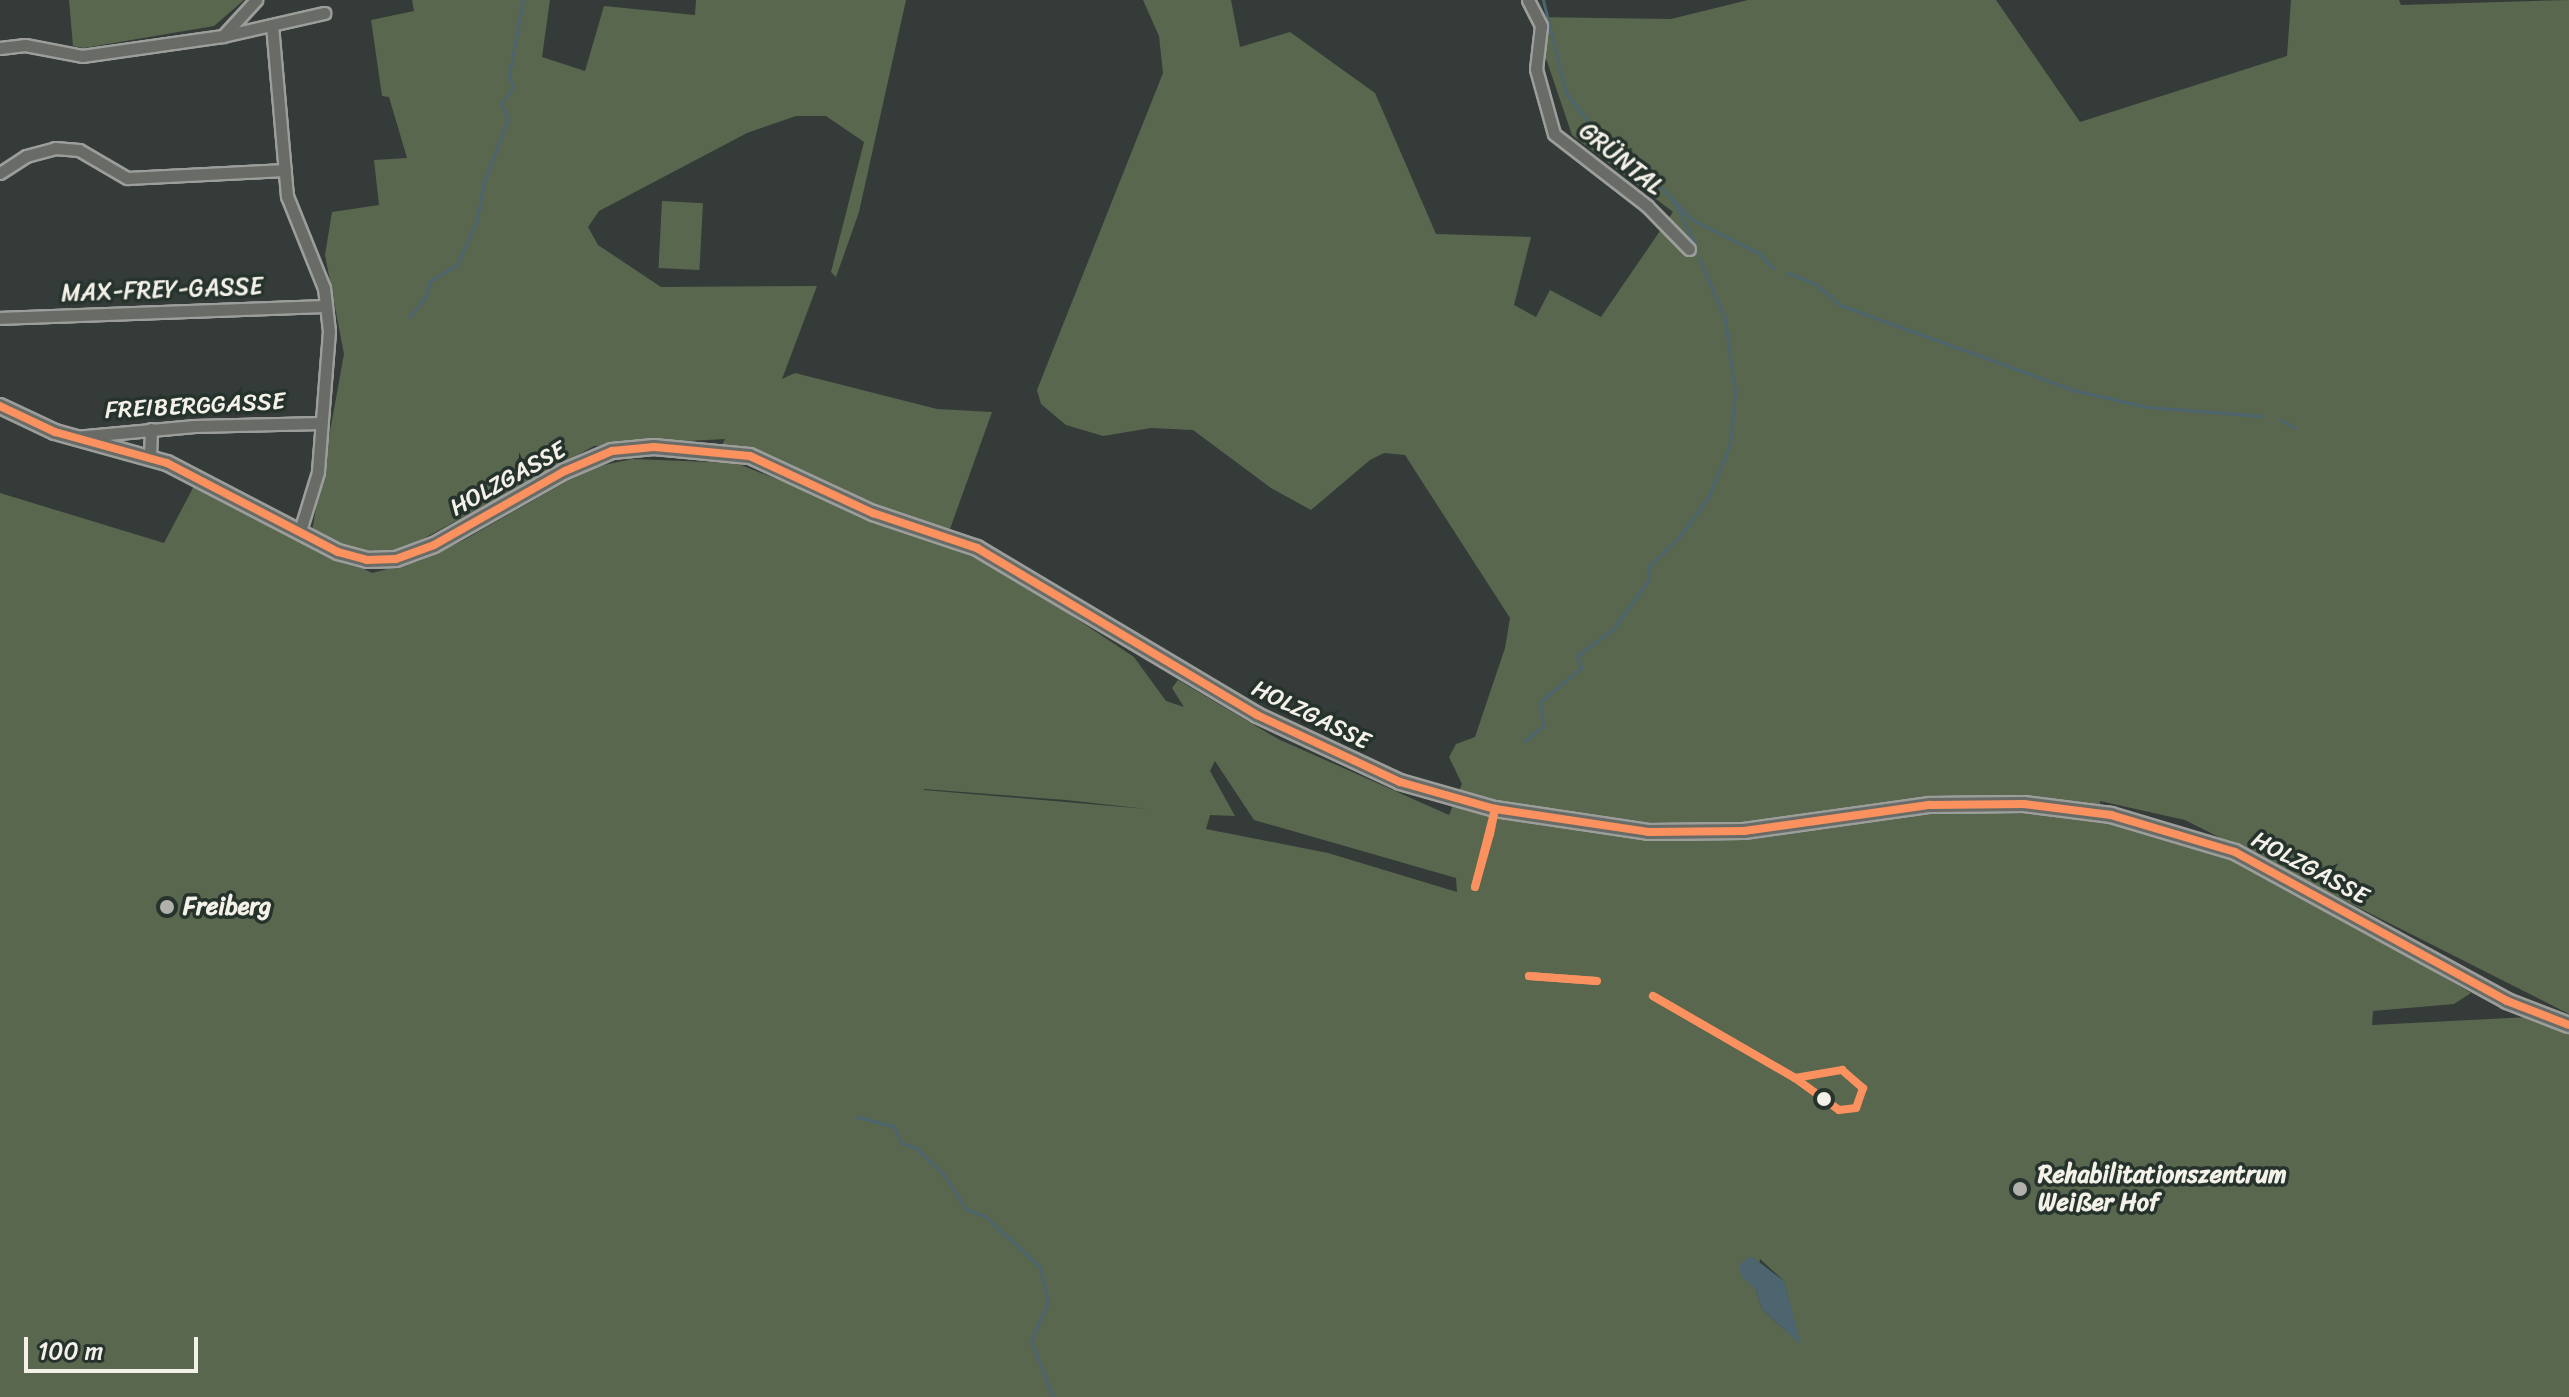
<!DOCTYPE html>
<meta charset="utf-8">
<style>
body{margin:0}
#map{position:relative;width:2569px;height:1397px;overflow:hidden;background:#353b39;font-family:Sriracha,sans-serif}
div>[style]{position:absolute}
.green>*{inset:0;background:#59674e;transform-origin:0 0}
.water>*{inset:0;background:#4d656f}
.stream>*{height:3px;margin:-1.5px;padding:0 1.5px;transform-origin:1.5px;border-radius:1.5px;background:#4d656f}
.roads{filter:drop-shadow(2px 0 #9c9e9b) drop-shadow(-2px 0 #9c9e9b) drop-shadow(0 2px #9c9e9b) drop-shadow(0 -2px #9c9e9b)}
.minor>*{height:11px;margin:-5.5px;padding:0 5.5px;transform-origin:5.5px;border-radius:5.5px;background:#686b66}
.tertiary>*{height:14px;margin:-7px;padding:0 7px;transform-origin:7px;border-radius:7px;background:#686b66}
.bus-1>*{height:8px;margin:-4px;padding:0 4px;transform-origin:4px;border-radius:4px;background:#fa915f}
.dots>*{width:22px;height:22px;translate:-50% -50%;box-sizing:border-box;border:4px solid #26332d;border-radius:50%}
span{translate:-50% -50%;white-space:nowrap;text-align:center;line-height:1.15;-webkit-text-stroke:7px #26332d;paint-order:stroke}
.street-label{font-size:24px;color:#f4f1e8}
.poi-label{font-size:24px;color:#f4f1e8;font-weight:700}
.left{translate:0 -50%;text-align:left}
.scale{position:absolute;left:24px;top:1337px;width:174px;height:36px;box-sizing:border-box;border:4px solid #f4f1e8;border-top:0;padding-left:10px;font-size:24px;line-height:28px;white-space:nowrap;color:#f4f1e8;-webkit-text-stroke:6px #26332d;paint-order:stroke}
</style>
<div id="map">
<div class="green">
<i style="clip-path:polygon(69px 0,244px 0,214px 26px,84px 48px,73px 46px)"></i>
<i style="clip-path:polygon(412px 0,550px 0,542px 57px,585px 71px,604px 6px,695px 15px,696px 0,906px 0,859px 212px,836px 277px,831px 272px,864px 142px,826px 116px,796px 116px,747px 133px,599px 211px,588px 227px,598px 245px,661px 287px,817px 286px,782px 379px,795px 373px,937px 409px,992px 412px,950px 529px,871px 507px,763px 454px,722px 445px,725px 439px,594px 446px,395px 554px,345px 549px,312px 531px,344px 354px,325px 255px,332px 212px,379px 205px,374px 160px,407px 158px,389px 97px,382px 96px,371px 20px,414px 11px)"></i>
<i style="clip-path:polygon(evenodd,1143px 0,1231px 0,1240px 47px,1290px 32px,1375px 93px,1436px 234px,1531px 237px,1514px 305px,1536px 317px,1550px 290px,1601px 317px,1673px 212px,1572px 135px,1532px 17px,1671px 19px,1748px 0,1996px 0,2080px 122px,2287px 56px,2291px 0,2399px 0,2401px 5px,2569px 0,2569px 1014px,2185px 820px,2100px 801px,2099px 819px,2172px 835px,2277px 880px,2471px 993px,2454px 1004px,2373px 1011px,2372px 1025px,2529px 1017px,2569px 1032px,2569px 1397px,0 1397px,0 493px,164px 543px,194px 486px,372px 573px,419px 561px,464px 540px,590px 468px,632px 459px,736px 463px,1000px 568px,1134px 657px,1166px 701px,1184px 707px,1172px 688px,1178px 680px,1278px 739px,1449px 815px,1462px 784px,1449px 757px,1456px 744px,1475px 737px,1505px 648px,1510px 618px,1405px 455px,1384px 453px,1370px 460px,1311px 510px,1271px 488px,1193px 430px,1151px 428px,1103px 436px,1066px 425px,1041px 404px,1037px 390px,1163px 73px,1159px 36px,1143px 0,1215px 761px,1254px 820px,1456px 878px,1457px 892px,1328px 853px,1206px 829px,1210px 815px,1235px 816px,1210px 771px,1215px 761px,1143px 0,924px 789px,1066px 800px,1147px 809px,924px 790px,924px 789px,1143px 0,1760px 1259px,1784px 1281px,1797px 1334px,1787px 1332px,1762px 1309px,1756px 1290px,1760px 1259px)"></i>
<i style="left:662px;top:201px;width:41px;height:67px;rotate:3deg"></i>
</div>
<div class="water">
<i style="clip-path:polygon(1751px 1256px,1784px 1281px,1801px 1345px,1762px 1309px,1756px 1290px,1742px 1277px,1739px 1265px)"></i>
</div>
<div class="stream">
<i style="left:1543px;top:0;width:96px;rotate:76.1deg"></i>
<i style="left:1566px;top:93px;width:82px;rotate:52.4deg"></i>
<i style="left:1616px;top:158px;width:28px;rotate:21deg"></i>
<i style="left:1642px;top:168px;width:73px;rotate:45.6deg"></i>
<i style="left:1693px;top:220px;width:74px;rotate:26.6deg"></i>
<i style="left:1759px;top:253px;width:21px;rotate:47deg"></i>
<i style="left:1674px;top:201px;width:48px;rotate:64deg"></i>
<i style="left:1788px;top:273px;width:31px;rotate:22deg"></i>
<i style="left:1817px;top:285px;width:30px;rotate:41deg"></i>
<i style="left:1840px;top:305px;width:248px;rotate:20deg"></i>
<i style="left:2073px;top:390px;width:76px;rotate:12.9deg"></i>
<i style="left:2147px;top:407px;width:115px;rotate:4.5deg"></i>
<i style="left:409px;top:317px;width:26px;rotate:-50deg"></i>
<i style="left:426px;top:297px;width:16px;rotate:-76deg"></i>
<i style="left:430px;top:281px;width:31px;rotate:-31deg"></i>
<i style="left:457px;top:265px;width:49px;rotate:-66deg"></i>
<i style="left:477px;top:220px;width:39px;rotate:-80deg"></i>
<i style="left:484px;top:182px;width:67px;rotate:-69.1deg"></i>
<i style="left:508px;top:119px;width:17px;rotate:-115deg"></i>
<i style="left:501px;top:104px;width:21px;rotate:-55deg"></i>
<i style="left:513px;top:87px;width:12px;rotate:-110deg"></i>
<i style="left:509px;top:76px;width:77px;rotate:-79.6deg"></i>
<i style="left:2281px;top:420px;width:16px;rotate:30deg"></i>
<i style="left:1525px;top:741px;width:23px;rotate:-40deg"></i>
<i style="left:1543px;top:726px;width:24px;rotate:-97deg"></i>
<i style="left:1540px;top:702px;width:53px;rotate:-39.7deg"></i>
<i style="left:1581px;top:668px;width:13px;rotate:-108deg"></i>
<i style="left:1577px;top:656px;width:45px;rotate:-36.9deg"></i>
<i style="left:1613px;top:629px;width:59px;rotate:-53.9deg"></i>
<i style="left:1648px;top:581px;width:15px;rotate:-86deg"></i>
<i style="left:1649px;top:566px;width:43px;rotate:-44.1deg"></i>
<i style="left:1680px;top:536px;width:49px;rotate:-54.1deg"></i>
<i style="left:1709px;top:496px;width:56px;rotate:-68deg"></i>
<i style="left:1730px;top:444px;width:52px;rotate:-84.5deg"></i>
<i style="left:1735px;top:392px;width:74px;rotate:-97.8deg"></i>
<i style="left:1725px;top:319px;width:66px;rotate:-113.1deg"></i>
<i style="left:857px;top:1117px;width:38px;rotate:14deg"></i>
<i style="left:894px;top:1126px;width:18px;rotate:68deg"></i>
<i style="left:901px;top:1143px;width:16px;rotate:18deg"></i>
<i style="left:916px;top:1148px;width:39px;rotate:44deg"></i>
<i style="left:944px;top:1175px;width:40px;rotate:57.1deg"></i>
<i style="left:966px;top:1209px;width:20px;rotate:20deg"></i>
<i style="left:985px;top:1216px;width:75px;rotate:42.8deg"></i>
<i style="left:1040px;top:1267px;width:36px;rotate:77deg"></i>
<i style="left:1048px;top:1302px;width:43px;rotate:113.6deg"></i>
<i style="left:1031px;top:1341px;width:60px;rotate:68.6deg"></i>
</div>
<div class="roads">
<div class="minor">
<i style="left:1528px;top:0;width:29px;rotate:63deg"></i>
<i style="left:1541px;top:26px;width:43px;rotate:96.6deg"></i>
<i style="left:1536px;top:69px;width:67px;rotate:74.5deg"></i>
<i style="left:1554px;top:134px;width:118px;rotate:37.7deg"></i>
<i style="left:1647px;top:206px;width:60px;rotate:45.7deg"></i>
<i style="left:272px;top:25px;width:172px;rotate:85deg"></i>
<i style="left:287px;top:196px;width:99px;rotate:68.1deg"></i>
<i style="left:324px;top:288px;width:43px;rotate:83.4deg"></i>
<i style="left:329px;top:331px;width:141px;rotate:94.5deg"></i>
<i style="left:318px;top:472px;width:62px;rotate:107deg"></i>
<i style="left:223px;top:36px;width:49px;rotate:-47.5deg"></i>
<i style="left:0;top:48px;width:25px;rotate:-7deg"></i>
<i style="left:25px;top:45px;width:58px;rotate:10.9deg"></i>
<i style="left:82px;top:56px;width:142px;rotate:-8.1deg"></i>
<i style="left:223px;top:36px;width:104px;rotate:-12.8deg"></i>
<i style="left:0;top:173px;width:31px;rotate:-33deg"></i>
<i style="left:26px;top:156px;width:30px;rotate:-15deg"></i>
<i style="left:55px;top:148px;width:24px;rotate:5deg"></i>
<i style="left:79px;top:150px;width:56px;rotate:30.3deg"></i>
<i style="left:127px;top:178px;width:158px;rotate:-2.9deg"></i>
<i style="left:0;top:318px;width:326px;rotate:-2.1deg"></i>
<i style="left:75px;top:437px;width:120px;rotate:-5.3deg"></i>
<i style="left:194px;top:426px;width:127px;rotate:-1.4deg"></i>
<i style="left:150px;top:457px;width:28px;rotate:-88deg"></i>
</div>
<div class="tertiary">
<i style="left:0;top:406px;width:61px;rotate:25.3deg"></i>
<i style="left:55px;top:432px;width:116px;rotate:15.5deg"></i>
<i style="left:167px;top:463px;width:193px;rotate:27.5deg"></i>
<i style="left:338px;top:552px;width:30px;rotate:15deg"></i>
<i style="left:367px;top:560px;width:29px;rotate:-2deg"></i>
<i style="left:396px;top:559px;width:40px;rotate:-20.2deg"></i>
<i style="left:434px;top:545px;width:150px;rotate:-29.5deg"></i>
<i style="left:565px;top:471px;width:51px;rotate:-23.1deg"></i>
<i style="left:612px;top:451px;width:42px;rotate:-5.4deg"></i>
<i style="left:654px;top:447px;width:96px;rotate:5.4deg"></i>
<i style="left:750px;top:456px;width:136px;rotate:24.9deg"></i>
<i style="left:873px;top:513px;width:110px;rotate:18.6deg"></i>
<i style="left:977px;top:548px;width:326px;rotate:30.8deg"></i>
<i style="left:1257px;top:715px;width:158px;rotate:25.1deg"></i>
<i style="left:1400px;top:782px;width:99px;rotate:15.9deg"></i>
<i style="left:1495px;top:809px;width:155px;rotate:8.5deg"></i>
<i style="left:1648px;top:832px;width:96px;rotate:-0.6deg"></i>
<i style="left:1744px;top:831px;width:188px;rotate:-8deg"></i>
<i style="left:1930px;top:805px;width:94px;rotate:-0.6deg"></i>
<i style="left:2024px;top:804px;width:88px;rotate:7.2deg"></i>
<i style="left:2111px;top:815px;width:129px;rotate:16.6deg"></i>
<i style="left:2235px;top:852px;width:310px;rotate:28.7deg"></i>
<i style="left:2507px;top:1001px;width:66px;rotate:21.2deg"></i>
</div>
</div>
<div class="bus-1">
<i style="left:0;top:406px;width:61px;rotate:25.3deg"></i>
<i style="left:55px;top:432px;width:116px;rotate:15.5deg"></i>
<i style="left:167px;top:463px;width:193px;rotate:27.5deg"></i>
<i style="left:338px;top:552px;width:30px;rotate:15deg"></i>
<i style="left:367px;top:560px;width:29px;rotate:-2deg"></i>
<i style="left:396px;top:559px;width:40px;rotate:-20.2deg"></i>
<i style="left:434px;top:545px;width:150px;rotate:-29.5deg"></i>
<i style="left:565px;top:471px;width:51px;rotate:-23.1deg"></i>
<i style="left:612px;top:451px;width:42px;rotate:-5.4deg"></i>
<i style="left:654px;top:447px;width:96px;rotate:5.4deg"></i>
<i style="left:750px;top:456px;width:136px;rotate:24.9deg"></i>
<i style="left:873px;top:513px;width:110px;rotate:18.6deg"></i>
<i style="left:977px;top:548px;width:326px;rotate:30.8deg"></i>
<i style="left:1257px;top:715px;width:158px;rotate:25.1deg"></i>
<i style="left:1400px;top:782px;width:99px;rotate:15.9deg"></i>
<i style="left:1495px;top:809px;width:155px;rotate:8.5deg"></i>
<i style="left:1648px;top:832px;width:96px;rotate:-0.6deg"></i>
<i style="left:1744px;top:831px;width:188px;rotate:-8deg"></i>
<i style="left:1930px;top:805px;width:94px;rotate:-0.6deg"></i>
<i style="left:2024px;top:804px;width:88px;rotate:7.2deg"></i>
<i style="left:2111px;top:815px;width:129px;rotate:16.6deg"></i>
<i style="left:2235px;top:852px;width:310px;rotate:28.7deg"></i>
<i style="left:2507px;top:1001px;width:66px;rotate:21.2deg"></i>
<i style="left:1495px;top:809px;width:25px;rotate:101deg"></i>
<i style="left:1490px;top:834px;width:55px;rotate:105.8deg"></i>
<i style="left:1475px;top:887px;width:81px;rotate:-75.6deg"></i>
<i style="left:1529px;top:976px;width:68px;rotate:4.2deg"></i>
<i style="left:1529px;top:976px;width:68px;rotate:4.2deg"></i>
<i style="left:1653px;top:996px;width:164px;rotate:30deg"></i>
<i style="left:1653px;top:996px;width:164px;rotate:30deg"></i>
<i style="left:1842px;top:1070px;width:28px;rotate:41deg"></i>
<i style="left:1863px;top:1088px;width:21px;rotate:109deg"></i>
<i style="left:1856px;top:1108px;width:17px;rotate:173deg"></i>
<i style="left:1839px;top:1110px;width:54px;rotate:-144deg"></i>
<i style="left:1795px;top:1078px;width:48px;rotate:-9.7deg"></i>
</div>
<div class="dots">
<i style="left:167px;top:907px;background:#b1b1ab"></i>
<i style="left:1824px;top:1099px;background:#f4f1e8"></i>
<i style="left:2020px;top:1189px;background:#b1b1ab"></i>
</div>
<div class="street-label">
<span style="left:1621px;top:159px;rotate:39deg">GRÜNTAL</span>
<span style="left:162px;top:290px;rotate:-2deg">MAX-FREY-GASSE</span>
<span style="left:195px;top:406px;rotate:-3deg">FREIBERGGASSE</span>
<span style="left:508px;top:479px;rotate:-29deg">HOLZGASSE</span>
<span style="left:1311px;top:715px;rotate:26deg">HOLZGASSE</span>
<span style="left:2310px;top:868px;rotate:28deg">HOLZGASSE</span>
</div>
<div class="poi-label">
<span class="left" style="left:183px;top:907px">Freiberg</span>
<span class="left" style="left:2038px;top:1189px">Rehabilitationszentrum<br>Weißer Hof</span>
</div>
<div class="scale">100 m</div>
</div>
